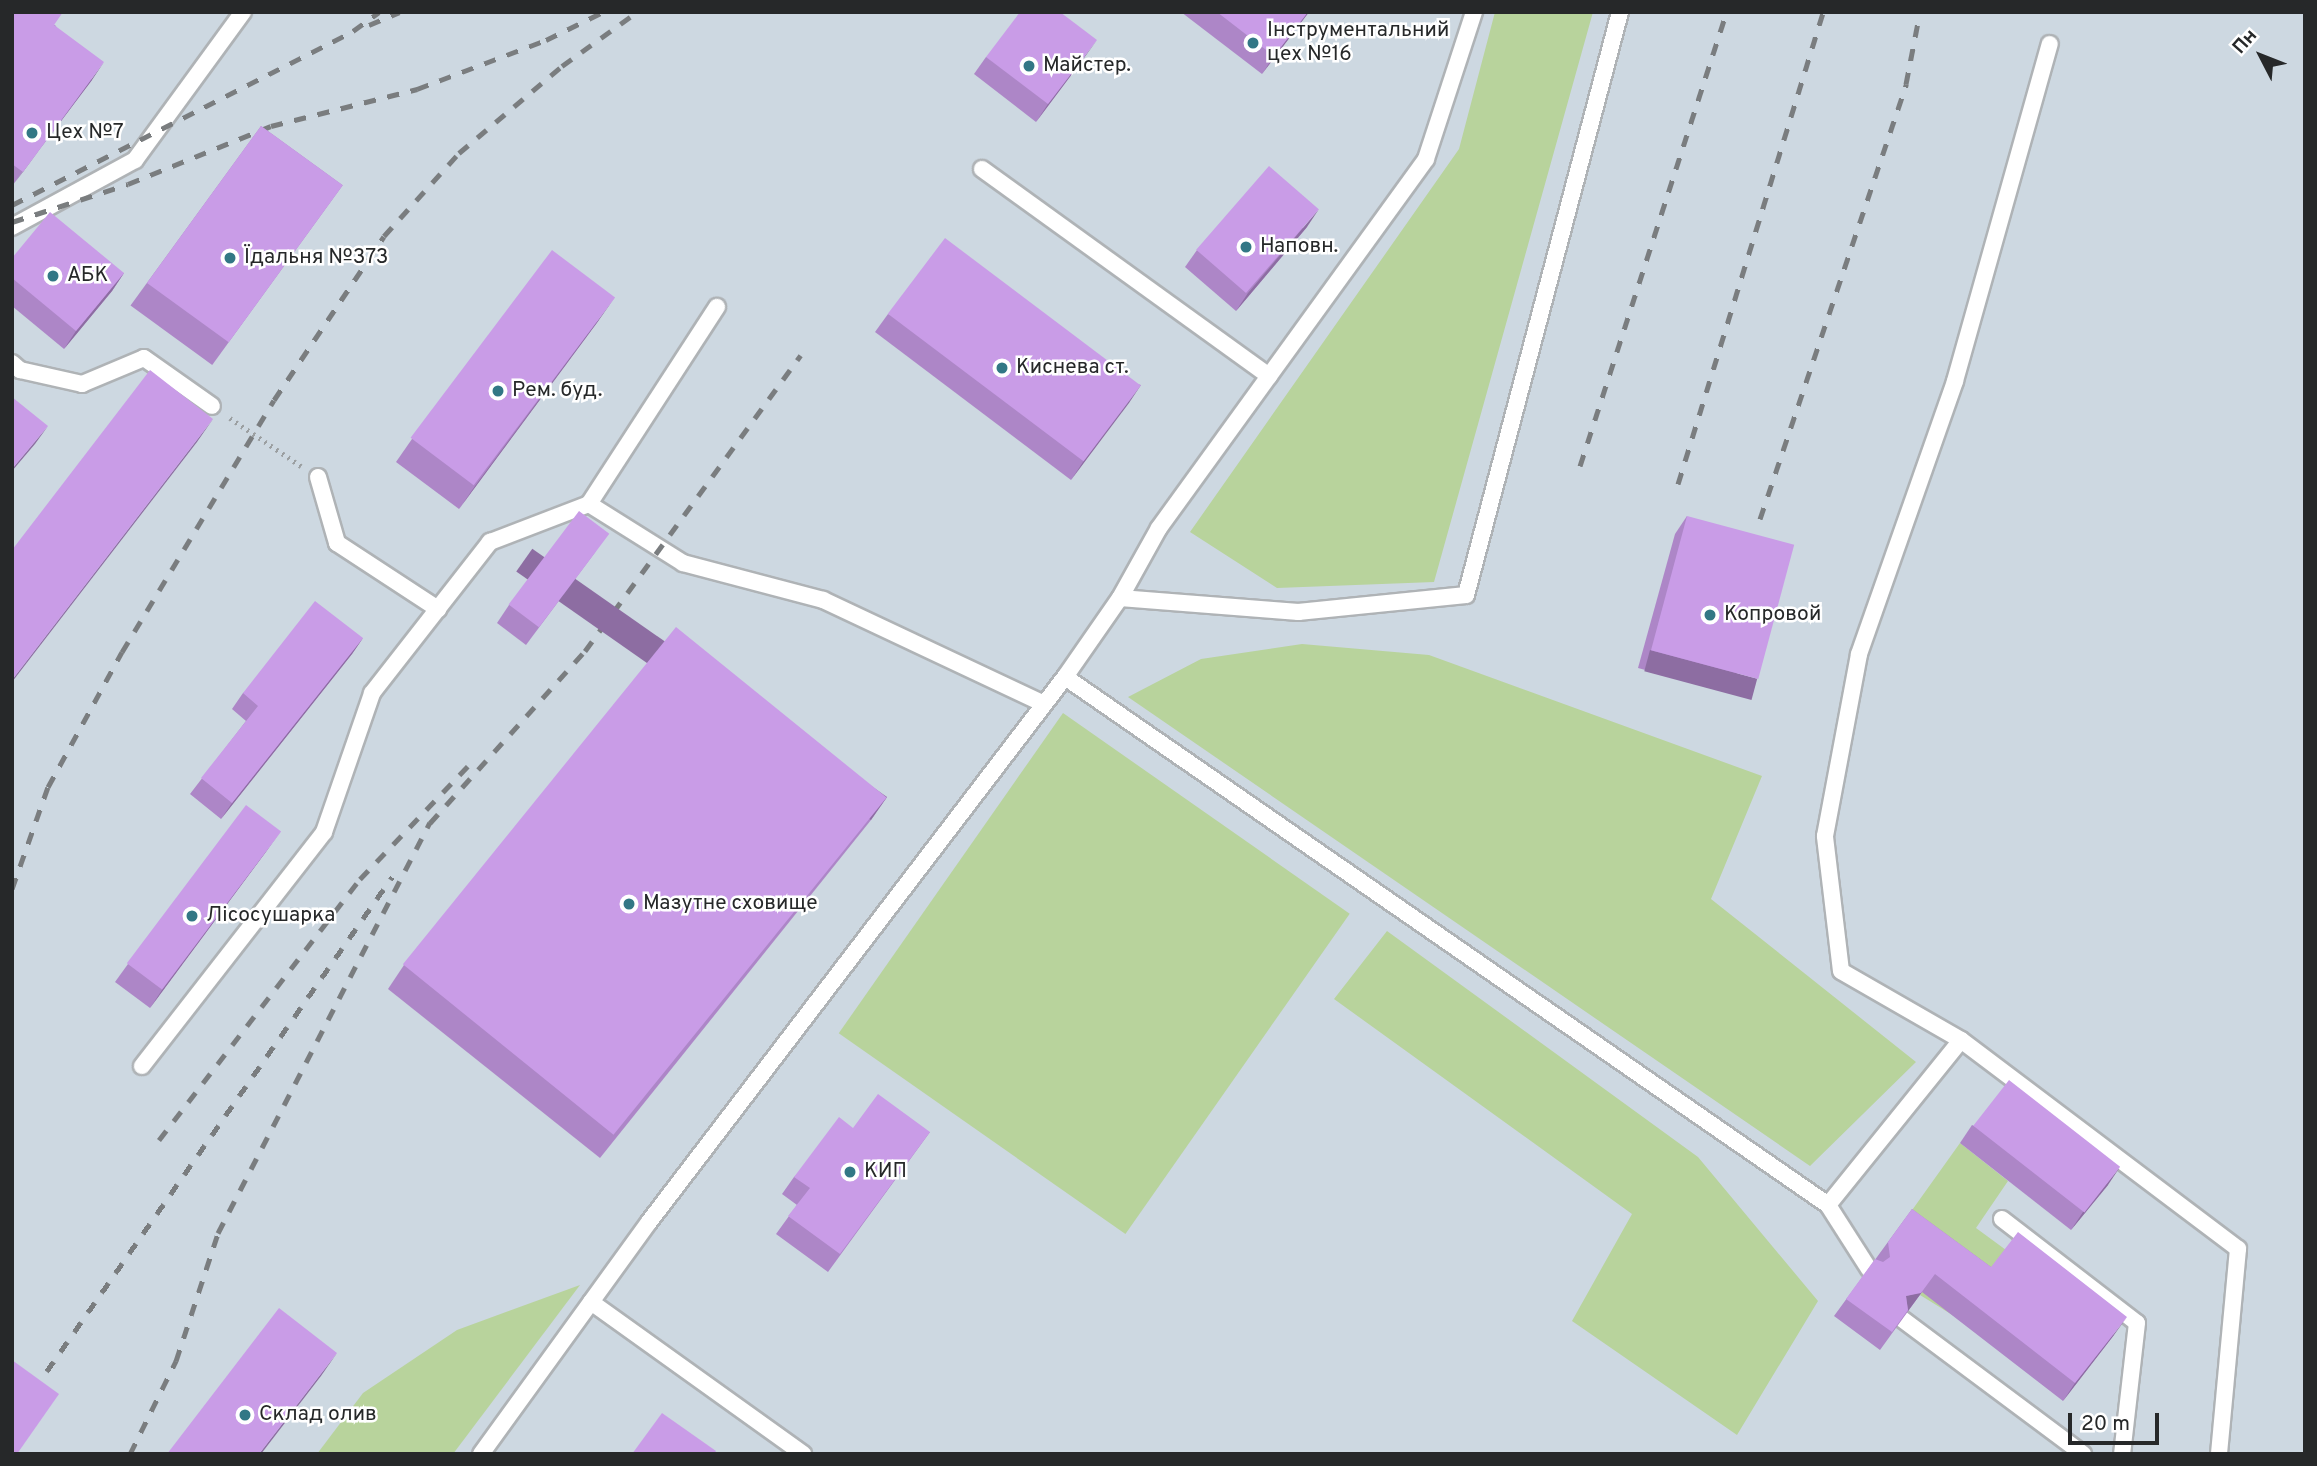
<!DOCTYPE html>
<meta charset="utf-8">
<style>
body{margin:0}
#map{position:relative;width:2317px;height:1466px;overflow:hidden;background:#dde2e5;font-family:Overpass,sans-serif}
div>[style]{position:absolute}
.built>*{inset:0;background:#cdd8e1;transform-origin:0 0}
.green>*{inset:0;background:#b8d39c;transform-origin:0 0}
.path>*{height:4.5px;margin-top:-2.25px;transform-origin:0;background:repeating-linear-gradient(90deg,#9b9fa1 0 2px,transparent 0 7px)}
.roads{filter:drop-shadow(2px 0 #afb3b6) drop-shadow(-2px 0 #afb3b6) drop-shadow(0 2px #afb3b6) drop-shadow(0 -2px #afb3b6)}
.service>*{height:16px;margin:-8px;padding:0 8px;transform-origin:8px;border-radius:8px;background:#fff}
.rail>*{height:5px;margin-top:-2.5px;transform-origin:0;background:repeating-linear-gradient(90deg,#7a7d7f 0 12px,transparent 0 24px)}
.wall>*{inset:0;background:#ad86c7;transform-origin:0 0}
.shaded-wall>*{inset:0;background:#8d6da2;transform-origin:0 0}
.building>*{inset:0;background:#c99ce7;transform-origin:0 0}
.dots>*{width:19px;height:19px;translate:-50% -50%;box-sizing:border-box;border:4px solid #fff;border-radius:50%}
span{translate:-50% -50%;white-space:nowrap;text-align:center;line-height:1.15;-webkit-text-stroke:5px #fff;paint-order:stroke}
.poi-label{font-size:21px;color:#262829}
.left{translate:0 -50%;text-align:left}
.frame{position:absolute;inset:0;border:14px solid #262829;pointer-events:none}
.north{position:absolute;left:2226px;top:21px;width:70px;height:70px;-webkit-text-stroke:5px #fff;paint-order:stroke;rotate:312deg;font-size:19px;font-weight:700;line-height:28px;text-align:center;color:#262829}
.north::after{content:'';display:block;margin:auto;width:24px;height:32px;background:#262829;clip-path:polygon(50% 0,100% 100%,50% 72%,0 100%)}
.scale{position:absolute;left:2068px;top:1413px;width:91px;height:32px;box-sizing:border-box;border:4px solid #262829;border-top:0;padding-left:9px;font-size:21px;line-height:24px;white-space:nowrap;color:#262829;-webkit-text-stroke:5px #fff;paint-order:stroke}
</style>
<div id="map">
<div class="built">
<i style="left:12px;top:12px;width:2293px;height:1442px"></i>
</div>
<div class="green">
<i style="clip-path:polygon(1495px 12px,1593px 12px,1434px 582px,1277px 588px,1190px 532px,1459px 149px)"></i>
<i style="clip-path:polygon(1302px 644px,1429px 655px,1762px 776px,1711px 899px,1916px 1062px,1810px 1166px,1128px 697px,1201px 659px)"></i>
<i style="left:1063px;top:713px;width:350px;height:391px;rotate:35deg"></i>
<i style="clip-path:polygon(1387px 931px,1698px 1157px,1818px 1301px,1737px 1435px,1572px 1321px,1632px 1214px,1334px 999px)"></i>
<i style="clip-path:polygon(1960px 1143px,2008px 1181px,1976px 1228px,2006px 1250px,1954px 1316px,1920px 1295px,1945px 1260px,1900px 1227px)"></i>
<i style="clip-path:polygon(580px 1285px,453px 1454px,317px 1454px,363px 1393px,457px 1330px)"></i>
</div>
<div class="path">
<i style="left:230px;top:418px;width:86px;rotate:34.1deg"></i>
</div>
<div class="roads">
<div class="service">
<i style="left:982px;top:169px;width:354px;rotate:35.8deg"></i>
<i style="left:12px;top:227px;width:140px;rotate:-28.6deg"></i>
<i style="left:135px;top:160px;width:183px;rotate:-53.9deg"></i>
<i style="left:12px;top:363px;width:11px;rotate:41deg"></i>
<i style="left:20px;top:370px;width:64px;rotate:12.7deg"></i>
<i style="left:82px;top:384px;width:67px;rotate:-22.8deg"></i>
<i style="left:144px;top:358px;width:83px;rotate:35.2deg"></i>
<i style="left:318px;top:477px;width:69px;rotate:73.9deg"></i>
<i style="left:337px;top:543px;width:121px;rotate:33.2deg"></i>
<i style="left:589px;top:504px;width:111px;rotate:32.1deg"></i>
<i style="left:683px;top:563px;width:145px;rotate:14.8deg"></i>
<i style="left:823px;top:600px;width:244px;rotate:25.2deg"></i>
<i style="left:1120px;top:598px;width:179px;rotate:4.5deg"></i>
<i style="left:1298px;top:612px;width:169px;rotate:-5.8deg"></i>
<i style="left:1466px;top:595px;width:603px;rotate:-75.2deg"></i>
<i style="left:1065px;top:677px;width:928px;rotate:34.68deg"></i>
<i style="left:1828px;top:1205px;width:76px;rotate:57.4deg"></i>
<i style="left:1961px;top:1040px;width:138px;rotate:-150.1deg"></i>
<i style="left:1841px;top:971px;width:136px;rotate:-96.8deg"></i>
<i style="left:1825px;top:836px;width:185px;rotate:-79.4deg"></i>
<i style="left:1859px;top:654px;width:289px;rotate:-70.6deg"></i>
<i style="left:1955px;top:381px;width:350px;rotate:-74.3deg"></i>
<i style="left:142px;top:1066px;width:296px;rotate:-52.1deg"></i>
<i style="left:324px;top:832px;width:147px;rotate:-70.9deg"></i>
<i style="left:372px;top:693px;width:192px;rotate:-52deg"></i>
<i style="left:490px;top:542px;width:106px;rotate:-21deg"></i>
<i style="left:589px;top:504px;width:235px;rotate:-57deg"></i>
<i style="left:1828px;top:1205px;width:212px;rotate:-51.1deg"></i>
<i style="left:1961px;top:1040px;width:347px;rotate:37deg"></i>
<i style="left:2238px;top:1249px;width:206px;rotate:95.3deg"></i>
<i style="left:2002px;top:1219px;width:170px;rotate:37.6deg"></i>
<i style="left:2137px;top:1323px;width:132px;rotate:96.5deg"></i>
<i style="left:591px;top:1302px;width:261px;rotate:35.6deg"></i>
<i style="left:1902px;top:1319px;width:226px;rotate:36.7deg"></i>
<i style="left:481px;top:1454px;width:286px;rotate:-54.1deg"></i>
<i style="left:649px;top:1222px;width:686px;rotate:-52.65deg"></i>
<i style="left:1065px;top:677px;width:96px;rotate:-55.2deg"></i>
<i style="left:1120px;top:598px;width:80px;rotate:-60.9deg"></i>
<i style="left:1159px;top:528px;width:455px;rotate:-54.1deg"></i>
<i style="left:1426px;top:159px;width:155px;rotate:-71.9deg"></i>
</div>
</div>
<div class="rail">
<i style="left:369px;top:25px;width:33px;rotate:-23deg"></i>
<i style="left:12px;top:205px;width:383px;rotate:-27deg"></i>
<i style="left:353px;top:31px;width:32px;rotate:-36deg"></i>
<i style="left:12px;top:222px;width:122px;rotate:-18.1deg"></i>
<i style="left:128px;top:184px;width:154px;rotate:-22.1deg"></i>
<i style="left:271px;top:126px;width:151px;rotate:-14.2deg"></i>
<i style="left:417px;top:89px;width:138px;rotate:-20.8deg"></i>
<i style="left:546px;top:40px;width:64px;rotate:-26.2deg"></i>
<i style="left:1580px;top:466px;width:477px;rotate:-72.1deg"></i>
<i style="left:1678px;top:484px;width:494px;rotate:-72.9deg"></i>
<i style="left:1760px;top:519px;width:459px;rotate:-71.4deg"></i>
<i style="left:1906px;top:84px;width:73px;rotate:-79deg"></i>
<i style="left:12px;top:889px;width:108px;rotate:-70.6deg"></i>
<i style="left:48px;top:787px;width:154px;rotate:-61.3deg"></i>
<i style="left:122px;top:652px;width:294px;rotate:-58.9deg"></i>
<i style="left:274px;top:400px;width:197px;rotate:-56.1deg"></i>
<i style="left:384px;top:236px;width:112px;rotate:-47.9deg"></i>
<i style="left:459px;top:153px;width:135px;rotate:-40.2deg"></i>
<i style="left:562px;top:66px;width:92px;rotate:-35.8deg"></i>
<i style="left:159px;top:1140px;width:329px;rotate:-52.4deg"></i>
<i style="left:360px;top:879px;width:159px;rotate:-46.3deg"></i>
<i style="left:33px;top:1391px;width:627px;rotate:-55.07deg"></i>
<i style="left:130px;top:1454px;width:104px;rotate:-63.7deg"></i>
<i style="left:176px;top:1361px;width:135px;rotate:-71.8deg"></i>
<i style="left:218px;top:1233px;width:462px;rotate:-62.7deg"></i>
<i style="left:430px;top:823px;width:232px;rotate:-48deg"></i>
<i style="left:585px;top:651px;width:366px;rotate:-53.9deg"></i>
</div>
<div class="wall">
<i style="clip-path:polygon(12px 12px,55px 25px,92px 80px,12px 186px)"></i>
<i style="clip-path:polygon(1181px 12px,1309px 12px,1262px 74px)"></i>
<i style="clip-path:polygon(986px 57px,1084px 58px,1036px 122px,974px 74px)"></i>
<i style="left:261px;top:126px;width:101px;height:222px;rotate:36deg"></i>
<i style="clip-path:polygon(1307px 227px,1236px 311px,1185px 267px,1197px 250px)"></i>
<i style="clip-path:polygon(12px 258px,124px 273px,112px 291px,64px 349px,12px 306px)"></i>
<i style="clip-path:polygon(888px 314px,1141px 385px,1071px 480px,875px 332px)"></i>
<i style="clip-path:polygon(599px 320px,459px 509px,396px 462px,412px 439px)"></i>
<i style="clip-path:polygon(1687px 516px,1745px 697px,1638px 668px,1675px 534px)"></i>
<i style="clip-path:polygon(596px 551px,526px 645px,497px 623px,509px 605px)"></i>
<i style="clip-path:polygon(363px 638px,352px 654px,221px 819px,190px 794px,246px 721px,232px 709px,243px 693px)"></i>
<i style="clip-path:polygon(887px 797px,871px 820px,600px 1158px,388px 989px,404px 965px)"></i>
<i style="clip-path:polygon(268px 849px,150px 1008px,115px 982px,128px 964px)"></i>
<i style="clip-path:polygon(1972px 1125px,2108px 1185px,2071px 1230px,1960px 1143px)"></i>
<i style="clip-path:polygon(853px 1128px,930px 1132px,828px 1272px,776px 1234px,797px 1205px,782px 1194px,794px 1177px)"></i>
<i style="clip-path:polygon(1912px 1209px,1991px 1267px,2114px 1335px,2063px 1401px,1922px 1292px,1880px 1350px,1834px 1316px)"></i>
</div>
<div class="shaded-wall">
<i style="clip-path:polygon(1308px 12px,1309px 12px,1262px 74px,1274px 56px)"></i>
<i style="clip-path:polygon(1097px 40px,1084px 58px,1036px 122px,1048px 104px)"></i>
<i style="clip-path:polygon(104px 62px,92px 80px,12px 186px,23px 172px)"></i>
<i style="clip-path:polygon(1319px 209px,1307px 227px,1236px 311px,1248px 293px)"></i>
<i style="clip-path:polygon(124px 273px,112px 291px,64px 349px,76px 331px)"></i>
<i style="clip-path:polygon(615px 297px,599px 320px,459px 509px,475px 486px)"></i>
<i style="clip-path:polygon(1141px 385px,1129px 403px,1071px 480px,1083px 462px)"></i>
<i style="clip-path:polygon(213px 419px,197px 442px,12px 682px,12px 680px)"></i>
<i style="clip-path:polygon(48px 426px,35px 444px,12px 471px,12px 469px)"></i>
<i style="clip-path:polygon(363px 638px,352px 654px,221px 819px,232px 803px)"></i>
<i style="left:1650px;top:650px;width:111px;height:22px;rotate:15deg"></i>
<i style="left:887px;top:797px;width:28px;height:433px;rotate:125deg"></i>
<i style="clip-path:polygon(281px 831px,268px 849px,150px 1008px,162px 990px)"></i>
<i style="clip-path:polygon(2120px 1167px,2108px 1185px,2071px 1230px,2083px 1212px)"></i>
<i style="clip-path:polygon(1922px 1292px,1908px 1311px,1880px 1350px,1908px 1311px,1906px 1296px)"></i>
<i style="clip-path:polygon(2127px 1317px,2114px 1335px,2063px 1401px,2075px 1383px)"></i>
<i style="clip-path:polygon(337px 1353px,321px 1376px,261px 1454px,259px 1454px)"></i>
</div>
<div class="building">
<i style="clip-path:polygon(12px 12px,63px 12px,54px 25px,104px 62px,23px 172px,12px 164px)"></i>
<i style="clip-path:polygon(1020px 12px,1060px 12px,1097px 40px,1048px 104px,986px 57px)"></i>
<i style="clip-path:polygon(1217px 12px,1308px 12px,1274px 56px)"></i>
<i style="left:261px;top:126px;width:101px;height:194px;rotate:36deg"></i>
<i style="left:1269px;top:166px;width:66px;height:111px;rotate:41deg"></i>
<i style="clip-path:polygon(50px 212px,124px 273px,76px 331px,12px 278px,12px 258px)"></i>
<i style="left:945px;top:238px;width:245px;height:95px;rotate:37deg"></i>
<i style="left:552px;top:250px;width:79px;height:235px;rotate:37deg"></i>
<i style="clip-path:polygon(150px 370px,213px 419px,12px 680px,12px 550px)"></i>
<i style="clip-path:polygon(12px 397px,48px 426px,12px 469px)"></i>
<i style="left:579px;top:511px;width:38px;height:117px;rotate:37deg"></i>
<i style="left:1687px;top:516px;width:111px;height:139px;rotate:15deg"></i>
<i style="clip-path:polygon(315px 601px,363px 638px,232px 803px,201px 778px,258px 706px,243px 693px)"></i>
<i style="left:676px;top:627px;width:271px;height:434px;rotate:39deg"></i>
<i style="left:246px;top:805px;width:44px;height:198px;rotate:37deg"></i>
<i style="left:2009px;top:1080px;width:141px;height:58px;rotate:38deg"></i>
<i style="clip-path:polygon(878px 1094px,930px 1132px,840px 1254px,788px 1216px,810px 1188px,794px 1177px,839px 1117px,853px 1128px)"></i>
<i style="clip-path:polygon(1912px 1209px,1991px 1267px,2018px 1232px,2127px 1317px,2075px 1383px,1935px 1274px,1921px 1293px,1906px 1296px,1908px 1310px,1892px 1332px,1846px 1299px,1875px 1259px,1883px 1262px,1890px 1257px,1888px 1242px)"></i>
<i style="clip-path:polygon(279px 1308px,337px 1353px,259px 1454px,167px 1454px)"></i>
<i style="clip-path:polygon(12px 1360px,59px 1394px,17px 1454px,12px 1454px)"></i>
<i style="clip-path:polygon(662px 1413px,716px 1451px,714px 1454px,632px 1454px)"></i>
</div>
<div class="dots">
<i style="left:1253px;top:43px;background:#327785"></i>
<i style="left:1029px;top:66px;background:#327785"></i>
<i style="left:32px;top:133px;background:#327785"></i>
<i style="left:1246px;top:247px;background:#327785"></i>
<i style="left:230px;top:258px;background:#327785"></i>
<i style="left:53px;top:276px;background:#327785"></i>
<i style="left:1002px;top:368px;background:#327785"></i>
<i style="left:498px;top:391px;background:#327785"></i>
<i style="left:1710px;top:615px;background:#327785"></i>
<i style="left:629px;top:904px;background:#327785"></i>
<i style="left:192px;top:916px;background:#327785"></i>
<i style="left:850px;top:1172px;background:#327785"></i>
<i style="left:245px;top:1415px;background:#327785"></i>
</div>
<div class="poi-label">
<span class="left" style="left:1267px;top:43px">Інструментальний<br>цех №16</span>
<span class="left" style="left:1043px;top:66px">Майстер.</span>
<span class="left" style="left:46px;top:133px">Цех №7</span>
<span class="left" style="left:1260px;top:247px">Наповн.</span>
<span class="left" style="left:244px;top:258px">Їдальня №373</span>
<span class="left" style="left:67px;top:276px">АБК</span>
<span class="left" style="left:1016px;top:368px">Киснева ст.</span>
<span class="left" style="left:512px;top:391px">Рем. буд.</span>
<span class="left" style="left:1724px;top:615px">Копровой</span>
<span class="left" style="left:643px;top:904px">Мазутне сховище</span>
<span class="left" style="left:206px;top:916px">Лісосушарка</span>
<span class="left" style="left:864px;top:1172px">КИП</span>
<span class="left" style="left:259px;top:1415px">Склад олив</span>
</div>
<div class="frame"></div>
<div class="north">Пн</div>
<div class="scale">20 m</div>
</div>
